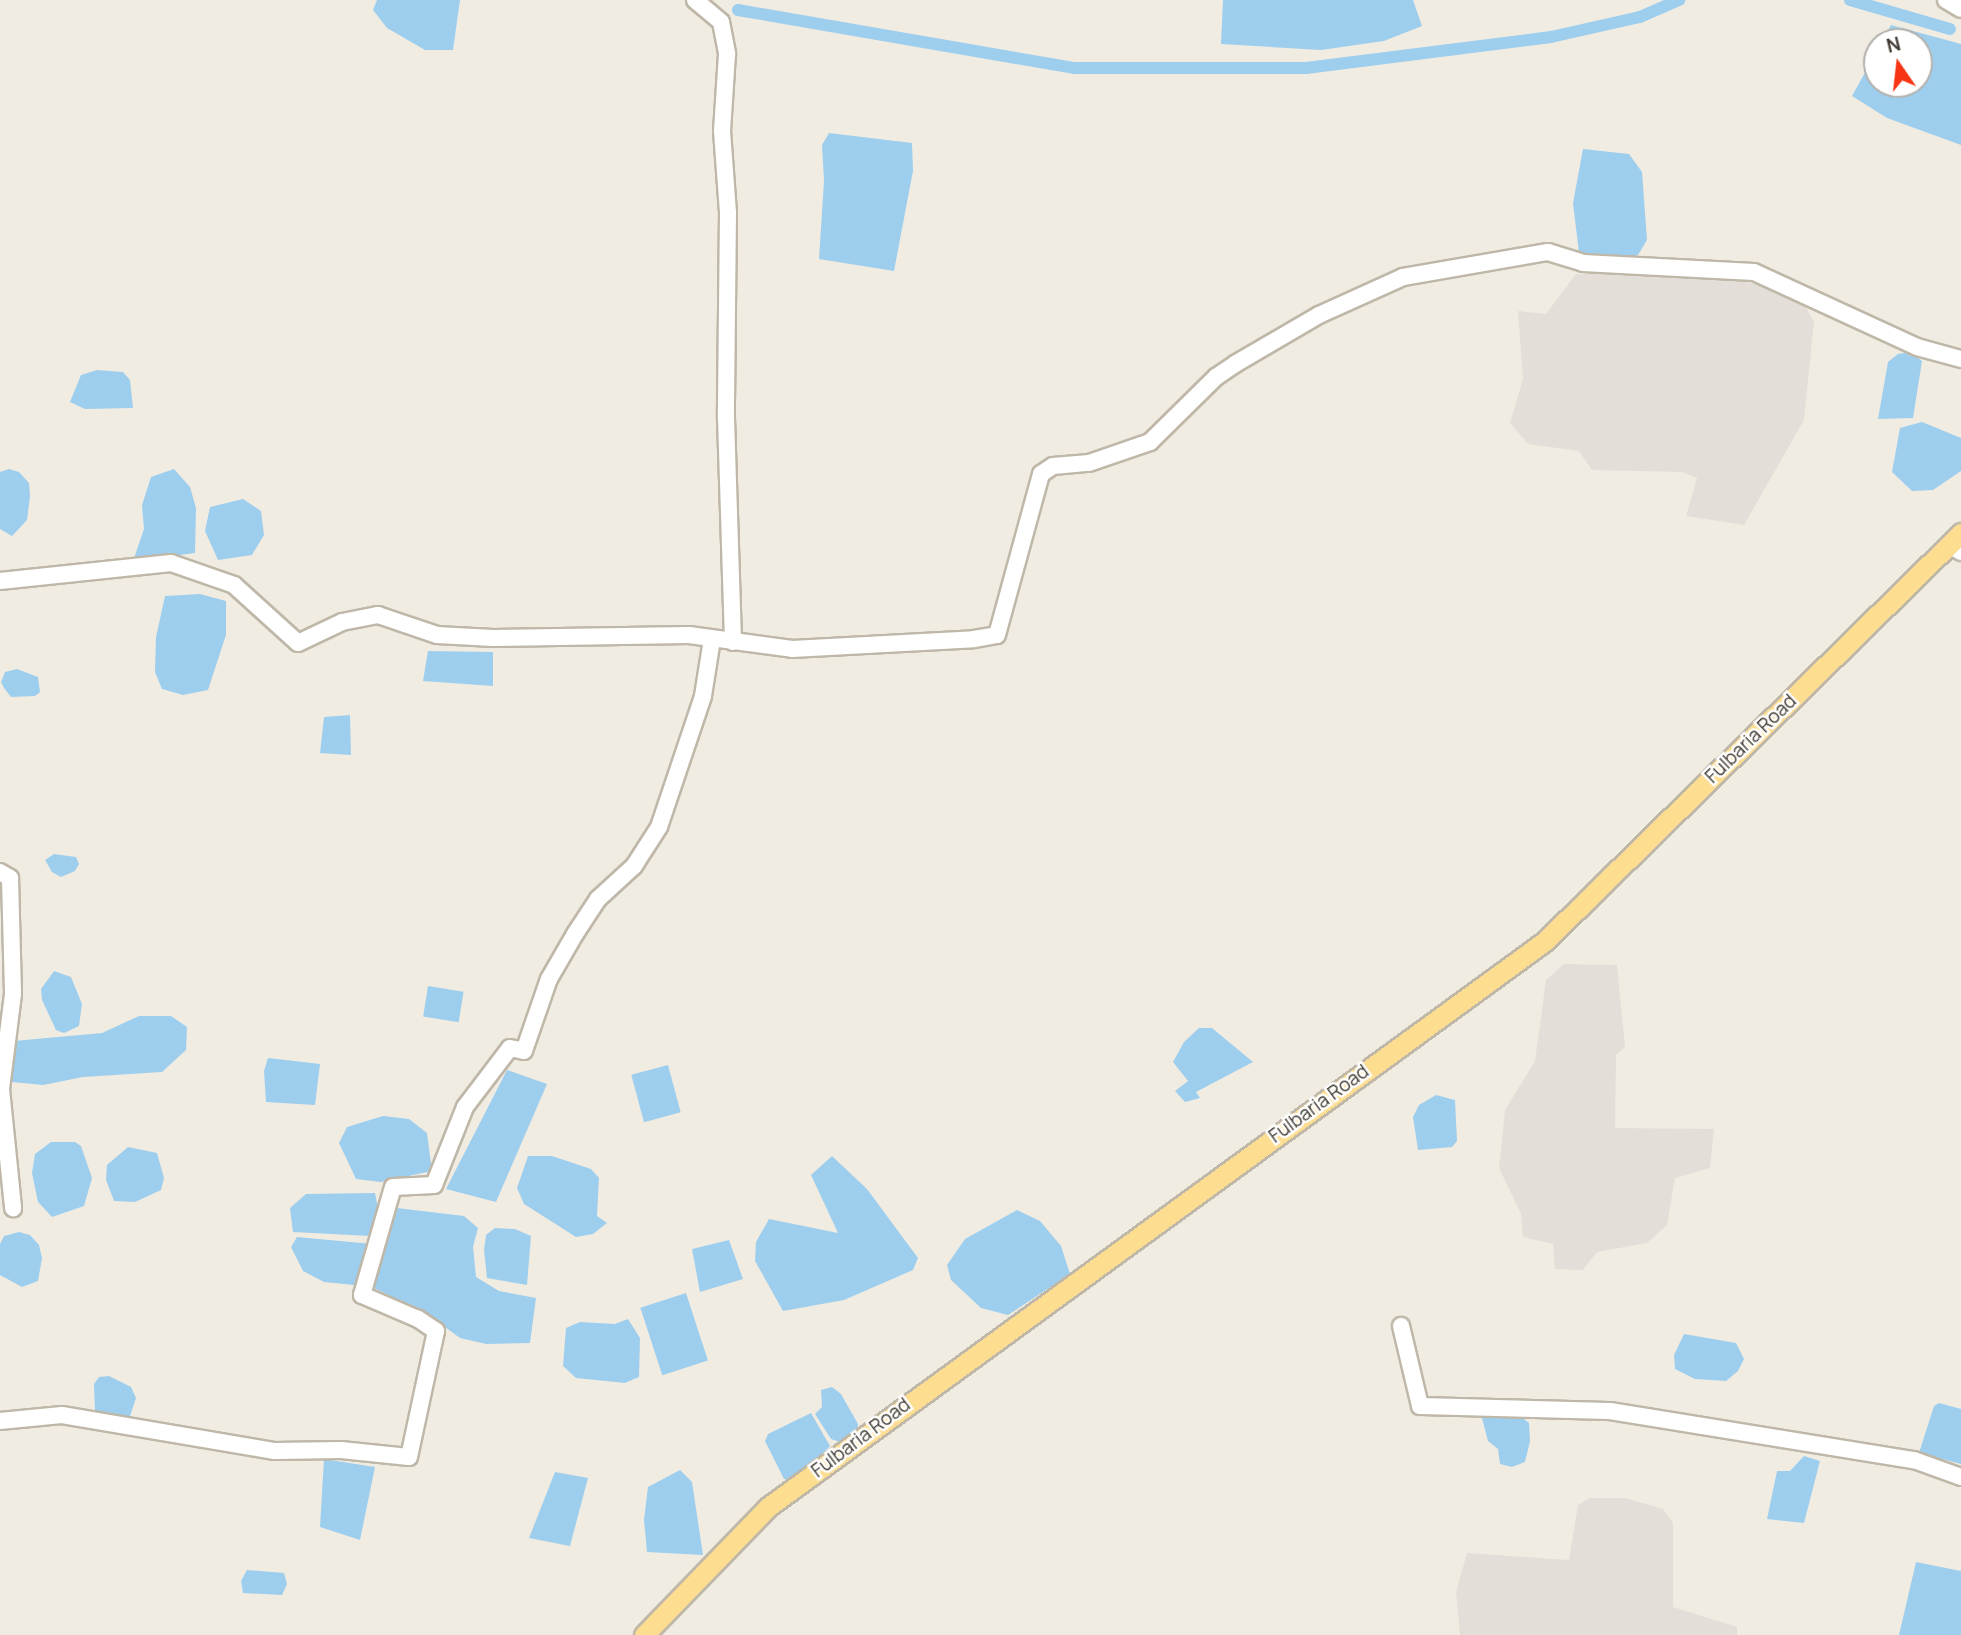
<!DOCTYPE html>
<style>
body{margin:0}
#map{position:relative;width:1961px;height:1635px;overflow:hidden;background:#f1ece2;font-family:Manrope,sans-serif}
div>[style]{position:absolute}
.industrial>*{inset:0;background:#e3ded8}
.water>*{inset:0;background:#9eceee;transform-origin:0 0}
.canal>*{height:12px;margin:-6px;padding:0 6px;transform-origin:6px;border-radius:6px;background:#9eceee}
.roads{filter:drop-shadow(2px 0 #bfb7a8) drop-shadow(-2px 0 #bfb7a8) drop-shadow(0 2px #bfb7a8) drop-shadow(0 -2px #bfb7a8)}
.minor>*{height:16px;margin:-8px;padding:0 8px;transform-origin:8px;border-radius:8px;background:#fff}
.major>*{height:19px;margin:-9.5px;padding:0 9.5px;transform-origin:9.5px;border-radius:9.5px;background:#fddd90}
span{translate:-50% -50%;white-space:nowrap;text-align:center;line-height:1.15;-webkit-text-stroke:5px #fff;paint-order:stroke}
.street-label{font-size:19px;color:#423c33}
.north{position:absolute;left:1863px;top:28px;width:70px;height:70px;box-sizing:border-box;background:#fff;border:2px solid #b3b1ad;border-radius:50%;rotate:346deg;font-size:19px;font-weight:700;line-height:28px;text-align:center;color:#423c33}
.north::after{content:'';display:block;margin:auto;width:24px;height:32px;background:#f73414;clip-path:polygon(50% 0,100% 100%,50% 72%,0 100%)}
</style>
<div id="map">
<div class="industrial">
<i style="clip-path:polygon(1708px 272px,1800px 296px,1814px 322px,1804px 420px,1744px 525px,1686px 516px,1697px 478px,1682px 472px,1592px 470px,1579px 451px,1528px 444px,1510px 423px,1523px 379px,1518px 311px,1546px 314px,1576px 274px)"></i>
<i style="clip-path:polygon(1564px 964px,1617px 965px,1625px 1047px,1616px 1055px,1615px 1128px,1714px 1129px,1710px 1168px,1675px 1178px,1667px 1225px,1647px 1243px,1597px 1252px,1583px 1270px,1555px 1269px,1553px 1244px,1523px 1237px,1521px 1214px,1499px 1168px,1505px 1110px,1535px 1061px,1546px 980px)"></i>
<i style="clip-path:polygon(1590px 1498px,1626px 1498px,1663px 1509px,1673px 1523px,1673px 1607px,1737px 1627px,1737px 1635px,1460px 1635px,1456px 1592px,1467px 1553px,1569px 1560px,1578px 1505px)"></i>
</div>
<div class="water">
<i style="clip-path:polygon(377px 0,460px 0,453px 50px,425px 50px,387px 28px,373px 10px)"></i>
<i style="clip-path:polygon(1223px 0,1413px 0,1422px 26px,1384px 41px,1321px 50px,1221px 44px)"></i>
<i style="clip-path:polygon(1891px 25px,1961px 44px,1961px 145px,1887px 118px,1852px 96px,1877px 51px,1877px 84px,1919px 84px,1919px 42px,1882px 42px)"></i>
<i style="clip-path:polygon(829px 133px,912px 143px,913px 171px,894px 271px,819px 259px,824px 181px,822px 145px)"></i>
<i style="clip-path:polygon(1583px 149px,1629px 154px,1642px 172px,1647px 240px,1638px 255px,1620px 260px,1579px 253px,1573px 203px)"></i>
<i style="clip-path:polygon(1910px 352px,1922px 361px,1913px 418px,1878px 419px,1888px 362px,1898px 354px)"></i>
<i style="clip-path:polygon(97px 370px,123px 372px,130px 380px,133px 408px,85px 409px,70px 402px,81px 375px)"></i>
<i style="clip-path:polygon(1922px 422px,1961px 438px,1961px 471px,1933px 490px,1912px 491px,1892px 472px,1900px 428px)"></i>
<i style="clip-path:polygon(9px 469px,19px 472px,29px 483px,30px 496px,27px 520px,12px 536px,0 529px,0 472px)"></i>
<i style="clip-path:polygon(174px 469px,190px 487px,196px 508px,195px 553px,133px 561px,144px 529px,142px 505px,151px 477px)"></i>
<i style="clip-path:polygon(243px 499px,261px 511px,264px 535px,252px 555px,218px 560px,205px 531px,210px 507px)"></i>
<i style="clip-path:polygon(200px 594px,226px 601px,226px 635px,208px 690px,183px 695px,162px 689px,155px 672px,156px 637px,165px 596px)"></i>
<i style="clip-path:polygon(428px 651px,493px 652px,493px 686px,423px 681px)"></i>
<i style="clip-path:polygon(17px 669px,38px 677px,40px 692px,35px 696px,11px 697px,4px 688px,1px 682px,5px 672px)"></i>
<i style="clip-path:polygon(350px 715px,351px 755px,320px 753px,324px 717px)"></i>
<i style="clip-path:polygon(54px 854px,76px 857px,79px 864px,75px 871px,61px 877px,52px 872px,45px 860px)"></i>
<i style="clip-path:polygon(54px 971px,71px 977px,82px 1004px,79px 1026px,64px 1033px,56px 1030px,42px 1000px,41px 989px)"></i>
<i style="left:428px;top:986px;width:36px;height:31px;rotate:9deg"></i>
<i style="clip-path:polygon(139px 1016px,171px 1016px,187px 1027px,186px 1050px,162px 1072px,83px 1077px,43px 1085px,12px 1082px,8px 1069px,14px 1041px,102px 1033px)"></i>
<i style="clip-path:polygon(1199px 1028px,1212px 1028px,1253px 1062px,1196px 1092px,1200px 1098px,1185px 1102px,1175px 1091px,1188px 1081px,1173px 1062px,1184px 1042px)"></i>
<i style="clip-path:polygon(268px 1058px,320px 1064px,315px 1105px,266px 1102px,264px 1071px)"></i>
<i style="left:668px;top:1065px;width:49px;height:38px;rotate:75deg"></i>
<i style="clip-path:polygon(507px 1070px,547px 1084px,496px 1202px,446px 1189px)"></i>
<i style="clip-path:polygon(1436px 1095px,1455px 1100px,1457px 1141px,1452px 1147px,1418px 1150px,1413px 1117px,1419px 1105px)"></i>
<i style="clip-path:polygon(383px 1116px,409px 1119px,427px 1133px,432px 1171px,381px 1182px,356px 1179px,339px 1143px,347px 1127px)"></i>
<i style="clip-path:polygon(51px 1142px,75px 1142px,81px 1146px,92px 1178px,84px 1206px,52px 1217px,38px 1202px,32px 1173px,35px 1154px)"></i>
<i style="clip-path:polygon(128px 1147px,157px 1153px,164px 1178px,161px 1190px,135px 1202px,114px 1201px,106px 1180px,107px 1165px)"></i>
<i style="clip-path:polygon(528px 1156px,552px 1156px,591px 1169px,599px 1178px,597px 1216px,607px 1223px,593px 1234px,576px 1237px,524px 1204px,517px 1188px)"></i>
<i style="clip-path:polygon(832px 1156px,867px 1189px,918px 1258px,913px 1270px,844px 1300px,783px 1311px,755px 1261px,756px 1242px,769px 1219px,838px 1233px,811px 1175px)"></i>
<i style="clip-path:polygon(375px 1193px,379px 1213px,370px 1236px,293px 1232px,290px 1208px,306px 1194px)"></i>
<i style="clip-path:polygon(397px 1208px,464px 1216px,478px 1228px,473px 1247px,476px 1277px,499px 1291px,536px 1298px,530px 1343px,486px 1344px,460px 1338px,427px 1314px,374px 1288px)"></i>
<i style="clip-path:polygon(1017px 1210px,1040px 1221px,1061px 1246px,1070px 1274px,1008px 1315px,981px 1308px,951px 1280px,947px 1265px,965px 1239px)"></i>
<i style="clip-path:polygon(495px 1228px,515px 1229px,531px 1236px,527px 1285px,487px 1278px,484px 1250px,486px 1235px)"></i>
<i style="clip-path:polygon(19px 1232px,30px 1235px,39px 1245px,42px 1258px,38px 1281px,22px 1287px,0 1275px,0 1244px,4px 1236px)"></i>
<i style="clip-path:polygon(297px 1237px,373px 1244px,366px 1270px,354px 1285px,324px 1282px,303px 1271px,291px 1247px)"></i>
<i style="clip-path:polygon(729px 1240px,743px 1279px,700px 1292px,692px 1249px)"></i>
<i style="left:686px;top:1293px;width:71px;height:48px;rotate:72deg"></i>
<i style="clip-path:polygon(628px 1319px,640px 1338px,639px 1377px,625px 1383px,576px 1378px,563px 1366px,566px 1328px,580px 1322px,615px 1324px)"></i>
<i style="clip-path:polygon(1684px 1334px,1736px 1343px,1744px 1359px,1738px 1371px,1726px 1381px,1695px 1379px,1675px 1369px,1674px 1355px)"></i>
<i style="clip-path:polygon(109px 1376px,131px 1387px,136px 1398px,129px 1419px,95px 1412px,94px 1384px,99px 1377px)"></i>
<i style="clip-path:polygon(832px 1387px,841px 1394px,858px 1424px,858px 1434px,848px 1445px,831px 1439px,815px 1414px,822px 1407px,821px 1390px)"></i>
<i style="clip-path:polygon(1939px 1403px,1961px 1409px,1961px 1464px,1919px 1453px,1934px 1406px)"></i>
<i style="clip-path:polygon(811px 1413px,830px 1446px,795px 1483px,784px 1479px,765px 1441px,768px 1434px)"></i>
<i style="clip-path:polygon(1495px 1414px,1519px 1415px,1529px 1423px,1530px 1441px,1525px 1462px,1512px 1467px,1500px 1464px,1498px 1449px,1488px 1441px,1482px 1418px)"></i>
<i style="clip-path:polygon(1804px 1456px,1820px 1461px,1804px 1523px,1767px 1519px,1777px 1471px,1790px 1471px)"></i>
<i style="clip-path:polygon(324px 1459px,375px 1467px,360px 1540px,320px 1527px)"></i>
<i style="clip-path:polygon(680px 1470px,692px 1482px,703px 1555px,647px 1552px,644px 1520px,648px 1487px)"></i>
<i style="clip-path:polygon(555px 1472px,588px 1478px,570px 1546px,529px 1538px)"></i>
<i style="clip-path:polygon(1916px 1562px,1961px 1571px,1961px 1635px,1899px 1635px)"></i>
<i style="clip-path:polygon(247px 1570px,284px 1573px,287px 1584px,282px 1595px,243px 1593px,241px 1581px)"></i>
</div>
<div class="canal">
<i style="left:1850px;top:0;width:104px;rotate:16.2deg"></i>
<i style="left:738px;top:10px;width:342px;rotate:9.8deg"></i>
<i style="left:1075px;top:68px;width:231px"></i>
<i style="left:1306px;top:68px;width:247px;rotate:-7.2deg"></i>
<i style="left:1551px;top:37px;width:91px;rotate:-12.7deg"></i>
<i style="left:1640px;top:17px;width:43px;rotate:-23.6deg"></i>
</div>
<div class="roads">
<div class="minor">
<i style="left:695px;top:0;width:34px;rotate:40deg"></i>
<i style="left:721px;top:22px;width:33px;rotate:79deg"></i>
<i style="left:727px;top:54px;width:77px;rotate:93.7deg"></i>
<i style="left:722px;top:131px;width:81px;rotate:85.8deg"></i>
<i style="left:728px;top:212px;width:206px;rotate:90.6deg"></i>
<i style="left:726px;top:418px;width:224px;rotate:88.2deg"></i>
<i style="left:1946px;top:0;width:17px;rotate:31deg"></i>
<i style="left:1949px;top:545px;width:14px;rotate:30deg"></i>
<i style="left:0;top:581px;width:172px;rotate:-6deg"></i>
<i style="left:171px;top:563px;width:67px;rotate:19.2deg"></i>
<i style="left:234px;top:585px;width:86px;rotate:42.2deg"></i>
<i style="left:298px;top:643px;width:49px;rotate:-25.5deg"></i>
<i style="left:342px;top:622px;width:37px;rotate:-11deg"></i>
<i style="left:378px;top:615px;width:62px;rotate:18.7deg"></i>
<i style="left:437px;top:635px;width:56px;rotate:3.1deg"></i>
<i style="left:493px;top:638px;width:196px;rotate:-0.9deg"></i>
<i style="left:689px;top:635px;width:104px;rotate:7.7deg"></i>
<i style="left:792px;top:649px;width:182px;rotate:-3.1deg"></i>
<i style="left:974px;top:639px;width:23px;rotate:-10deg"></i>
<i style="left:997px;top:635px;width:167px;rotate:-74.7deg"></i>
<i style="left:1041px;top:474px;width:14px;rotate:-34deg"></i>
<i style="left:1053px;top:466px;width:36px;rotate:-5deg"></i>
<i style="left:1089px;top:463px;width:65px;rotate:-19deg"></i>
<i style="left:1150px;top:442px;width:93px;rotate:-44.6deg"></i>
<i style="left:1216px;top:377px;width:23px;rotate:-34deg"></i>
<i style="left:1235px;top:364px;width:97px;rotate:-30.3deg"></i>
<i style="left:1319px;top:315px;width:92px;rotate:-24.3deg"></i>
<i style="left:1403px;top:277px;width:147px;rotate:-9.8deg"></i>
<i style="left:1548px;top:252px;width:37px;rotate:17deg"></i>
<i style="left:1583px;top:263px;width:171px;rotate:3deg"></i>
<i style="left:1754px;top:272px;width:179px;rotate:24.7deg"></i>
<i style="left:1917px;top:347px;width:46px;rotate:15.3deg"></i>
<i style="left:0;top:872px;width:12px;rotate:31deg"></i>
<i style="left:10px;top:878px;width:116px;rotate:88.5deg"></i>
<i style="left:13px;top:994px;width:96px;rotate:97.2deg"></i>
<i style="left:1px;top:1089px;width:120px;rotate:84.2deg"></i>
<i style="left:1401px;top:1326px;width:82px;rotate:76.6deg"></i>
<i style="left:1420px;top:1406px;width:190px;rotate:1.5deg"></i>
<i style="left:1610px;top:1411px;width:308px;rotate:9.2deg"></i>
<i style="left:1914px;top:1460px;width:50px;rotate:19.9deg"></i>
<i style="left:0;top:1421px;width:62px;rotate:-5.5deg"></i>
<i style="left:62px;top:1415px;width:216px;rotate:9.6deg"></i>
<i style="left:275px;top:1451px;width:66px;rotate:-0.9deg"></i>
<i style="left:341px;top:1450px;width:68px;rotate:5.9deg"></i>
<i style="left:409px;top:1457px;width:129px;rotate:-77.9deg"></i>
<i style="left:436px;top:1331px;width:22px;rotate:-146deg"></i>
<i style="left:418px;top:1319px;width:61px;rotate:-156.8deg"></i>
<i style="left:362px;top:1295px;width:112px;rotate:-74deg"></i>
<i style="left:393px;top:1187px;width:41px;rotate:-2.8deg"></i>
<i style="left:434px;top:1185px;width:84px;rotate:-68.3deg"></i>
<i style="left:465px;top:1107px;width:74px;rotate:-52.7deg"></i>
<i style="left:510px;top:1048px;width:14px;rotate:12deg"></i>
<i style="left:524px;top:1051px;width:76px;rotate:-70.9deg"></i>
<i style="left:549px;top:979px;width:52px;rotate:-60deg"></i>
<i style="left:575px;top:934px;width:42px;rotate:-56.7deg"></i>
<i style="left:598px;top:899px;width:49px;rotate:-42.5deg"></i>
<i style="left:634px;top:866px;width:46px;rotate:-57.3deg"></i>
<i style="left:659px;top:827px;width:138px;rotate:-71.4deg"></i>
<i style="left:703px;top:696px;width:58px;rotate:-81deg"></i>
</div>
<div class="major">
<i style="left:644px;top:1635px;width:178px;rotate:-45.9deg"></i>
<i style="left:768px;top:1507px;width:961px;rotate:-36.07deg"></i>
<i style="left:1545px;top:941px;width:583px;rotate:-44.44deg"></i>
</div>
</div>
<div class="street-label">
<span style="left:1751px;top:739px;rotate:-44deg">Fulbaria Road</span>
<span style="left:1319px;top:1104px;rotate:-36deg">Fulbaria Road</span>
<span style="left:861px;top:1438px;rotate:-37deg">Fulbaria Road</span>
</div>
<div class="north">N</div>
</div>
